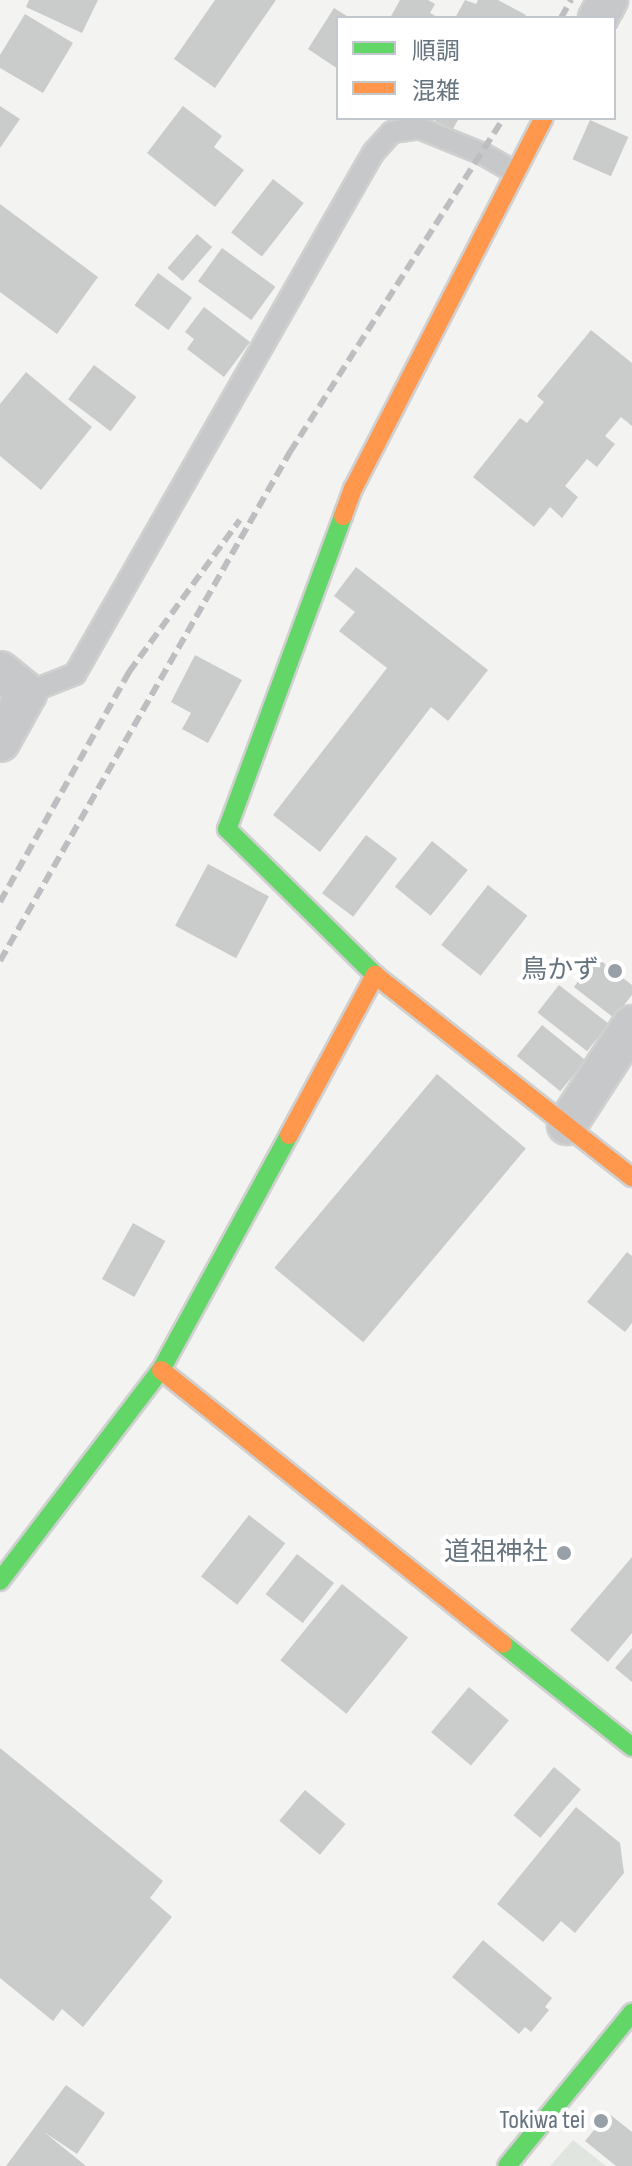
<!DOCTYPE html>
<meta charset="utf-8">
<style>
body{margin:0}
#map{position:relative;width:632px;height:2166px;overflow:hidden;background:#f3f3f1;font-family:"Sofia Sans Condensed","Noto Sans JP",sans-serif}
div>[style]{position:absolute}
.green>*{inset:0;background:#e1e5df}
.building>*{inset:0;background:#cacbcb;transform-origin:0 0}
.roads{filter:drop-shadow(2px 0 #d0d0d0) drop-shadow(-2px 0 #d0d0d0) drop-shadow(0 2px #d0d0d0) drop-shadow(0 -2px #d0d0d0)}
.lane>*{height:20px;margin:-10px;padding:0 10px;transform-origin:10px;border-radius:10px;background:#c7c8c9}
.street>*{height:38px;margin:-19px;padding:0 19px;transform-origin:19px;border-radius:19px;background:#c7c8c9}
.fast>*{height:18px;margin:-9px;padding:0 9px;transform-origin:9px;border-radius:9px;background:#63d668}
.slow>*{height:18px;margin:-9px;padding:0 9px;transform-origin:9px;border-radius:9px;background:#ff974d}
.rail>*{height:6px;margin-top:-3px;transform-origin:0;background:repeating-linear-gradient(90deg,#bdbebf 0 12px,transparent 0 18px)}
.dots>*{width:22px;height:22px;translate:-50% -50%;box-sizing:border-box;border:4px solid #fff;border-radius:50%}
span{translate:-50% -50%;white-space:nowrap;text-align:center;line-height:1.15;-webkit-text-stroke:8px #fff;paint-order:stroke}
.poi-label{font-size:26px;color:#65747f}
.right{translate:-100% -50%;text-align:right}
.legend{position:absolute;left:336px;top:16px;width:280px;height:104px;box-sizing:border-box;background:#fff;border:2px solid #c1c7cc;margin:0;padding:10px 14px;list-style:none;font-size:24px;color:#65747f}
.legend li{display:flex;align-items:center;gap:16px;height:40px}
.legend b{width:40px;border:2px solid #c1c7cc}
</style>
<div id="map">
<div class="green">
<i style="clip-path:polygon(573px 2140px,606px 2166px,550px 2166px)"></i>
</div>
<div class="building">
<i style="clip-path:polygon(29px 0,98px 0,82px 33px,26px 7px)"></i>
<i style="clip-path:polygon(215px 0,276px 0,215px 88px,174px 59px)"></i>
<i style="clip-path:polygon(400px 0,428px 0,435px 4px,430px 13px,439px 18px,390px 18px)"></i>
<i style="clip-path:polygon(465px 0,476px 4px,478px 0,498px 0,526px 15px,524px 18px,455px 18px)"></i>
<i style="clip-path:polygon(334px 8px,350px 18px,338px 18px,338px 69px,308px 49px)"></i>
<i style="clip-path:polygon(25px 14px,73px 43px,43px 93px,0 68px,0 55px)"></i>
<i style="clip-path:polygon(0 106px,20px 119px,0 148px)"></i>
<i style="clip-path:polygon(183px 106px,222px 136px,214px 147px,244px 170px,215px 207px,147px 153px)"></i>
<i style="clip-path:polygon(437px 118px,459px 118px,453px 129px,435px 121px)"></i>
<i style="left:590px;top:120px;width:42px;height:43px;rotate:24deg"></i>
<i style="left:273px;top:179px;width:39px;height:68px;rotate:38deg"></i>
<i style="clip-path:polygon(0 204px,98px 277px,57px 334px,0 292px)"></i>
<i style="left:197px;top:234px;width:20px;height:45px;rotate:41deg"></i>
<i style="left:222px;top:248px;width:66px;height:41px;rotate:36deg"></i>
<i style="left:158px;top:273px;width:42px;height:40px;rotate:36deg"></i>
<i style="clip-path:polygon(204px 307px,250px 342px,224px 377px,187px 349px,194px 339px,185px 332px)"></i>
<i style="clip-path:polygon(591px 330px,632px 363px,632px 426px,621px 417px,605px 436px,615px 444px,597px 467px,587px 459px,565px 486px,578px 497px,562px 518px,550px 507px,534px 527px,473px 477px,520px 418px,527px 423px,544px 402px,537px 396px)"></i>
<i style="left:94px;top:365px;width:53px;height:43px;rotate:37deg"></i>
<i style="clip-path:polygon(26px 372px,92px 427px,41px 490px,0 456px,0 404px)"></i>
<i style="clip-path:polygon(356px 567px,488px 670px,448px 721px,431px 707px,320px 852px,273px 815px,387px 668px,339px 631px,355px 612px,334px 596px)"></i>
<i style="clip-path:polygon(195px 655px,242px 680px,208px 743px,182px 729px,191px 713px,171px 702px)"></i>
<i style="left:366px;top:835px;width:39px;height:73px;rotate:37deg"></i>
<i style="left:432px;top:841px;width:46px;height:59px;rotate:39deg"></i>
<i style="left:208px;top:864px;width:69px;height:70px;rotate:28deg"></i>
<i style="left:488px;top:885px;width:50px;height:76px;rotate:38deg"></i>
<i style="clip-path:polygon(596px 957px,632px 985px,632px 995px,614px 1018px,574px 987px)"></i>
<i style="left:559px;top:985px;width:63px;height:35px;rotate:38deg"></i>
<i style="left:542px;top:1025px;width:56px;height:40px;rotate:39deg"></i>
<i style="left:437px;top:1074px;width:116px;height:253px;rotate:40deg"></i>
<i style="left:133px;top:1223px;width:37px;height:64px;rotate:29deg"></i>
<i style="clip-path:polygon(627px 1252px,632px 1256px,632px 1323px,625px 1332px,587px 1302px)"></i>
<i style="left:249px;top:1515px;width:46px;height:78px;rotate:38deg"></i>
<i style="left:297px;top:1554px;width:47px;height:51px;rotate:38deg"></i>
<i style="clip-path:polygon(632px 1557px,632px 1633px,608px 1662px,570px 1630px)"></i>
<i style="left:342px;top:1584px;width:85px;height:98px;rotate:39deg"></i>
<i style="clip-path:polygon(632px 1648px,632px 1682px,615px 1668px)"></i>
<i style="left:469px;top:1687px;width:52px;height:59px;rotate:40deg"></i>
<i style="clip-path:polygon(0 1748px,163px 1881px,150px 1898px,172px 1917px,83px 2027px,62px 2009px,53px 2021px,0 1978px)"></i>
<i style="left:554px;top:1767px;width:35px;height:63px;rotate:40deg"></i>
<i style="left:305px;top:1790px;width:53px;height:40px;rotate:40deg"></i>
<i style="clip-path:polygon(576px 1807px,620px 1843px,624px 1873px,575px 1933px,561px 1921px,543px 1942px,497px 1904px)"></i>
<i style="clip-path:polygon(483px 1940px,552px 1998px,545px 2007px,549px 2010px,531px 2032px,525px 2027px,519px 2034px,452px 1977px)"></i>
<i style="clip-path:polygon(66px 2085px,105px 2113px,77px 2154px,44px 2132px,86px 2166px,6px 2166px)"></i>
<i style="clip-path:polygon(608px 2113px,632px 2132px,632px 2166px,616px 2166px,585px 2141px)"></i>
</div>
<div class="roads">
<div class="lane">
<i style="left:27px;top:693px;width:52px;rotate:-21.6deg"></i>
<i style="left:75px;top:674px;width:600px;rotate:-60.23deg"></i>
<i style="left:373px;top:153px;width:28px;rotate:-48deg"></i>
<i style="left:392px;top:132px;width:27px;rotate:-8deg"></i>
<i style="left:419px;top:128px;width:69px;rotate:22.1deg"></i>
<i style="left:483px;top:154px;width:36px;rotate:30deg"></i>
</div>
<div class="street">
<i style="left:598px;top:18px;width:21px;rotate:-61deg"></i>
<i style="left:0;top:671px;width:35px;rotate:39deg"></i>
<i style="left:27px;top:693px;width:56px;rotate:118.9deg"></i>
<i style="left:567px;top:1125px;width:119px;rotate:-57deg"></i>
</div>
<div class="fast">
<i style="left:343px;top:516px;width:334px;rotate:110.3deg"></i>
<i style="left:227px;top:829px;width:208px;rotate:44.6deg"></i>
<i style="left:0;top:1581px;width:265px;rotate:-52.7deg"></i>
<i style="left:161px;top:1370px;width:268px;rotate:-61.4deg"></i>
<i style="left:503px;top:1644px;width:165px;rotate:38.6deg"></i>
<i style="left:507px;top:2166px;width:198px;rotate:-50.8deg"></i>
</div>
<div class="slow">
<i style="left:343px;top:516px;width:29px;rotate:-70deg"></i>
<i style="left:353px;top:489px;width:417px;rotate:-62.8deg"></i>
<i style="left:289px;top:1135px;width:182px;rotate:-61.7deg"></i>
<i style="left:375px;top:975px;width:327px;rotate:38.2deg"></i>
<i style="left:161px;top:1370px;width:438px;rotate:38.7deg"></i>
</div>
</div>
<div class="rail">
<i style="left:561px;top:18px;width:21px;rotate:-61deg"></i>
<i style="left:0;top:902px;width:264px;rotate:-60.7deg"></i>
<i style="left:129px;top:672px;width:188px;rotate:-53.9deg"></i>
<i style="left:0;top:961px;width:586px;rotate:-60.33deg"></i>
<i style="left:290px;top:452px;width:397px;rotate:-57.4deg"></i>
</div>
<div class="dots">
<i style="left:615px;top:971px;background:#97a0a7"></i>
<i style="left:564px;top:1553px;background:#97a0a7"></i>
<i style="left:601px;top:2121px;background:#97a0a7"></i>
</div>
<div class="poi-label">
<span class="right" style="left:599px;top:971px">鳥かず</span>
<span class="right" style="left:548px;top:1553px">道祖神社</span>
<span class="right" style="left:585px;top:2121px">Tokiwa tei</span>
</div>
<ul class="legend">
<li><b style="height:10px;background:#63d668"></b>順調</li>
<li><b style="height:10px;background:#ff974d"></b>混雑</li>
</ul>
</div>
